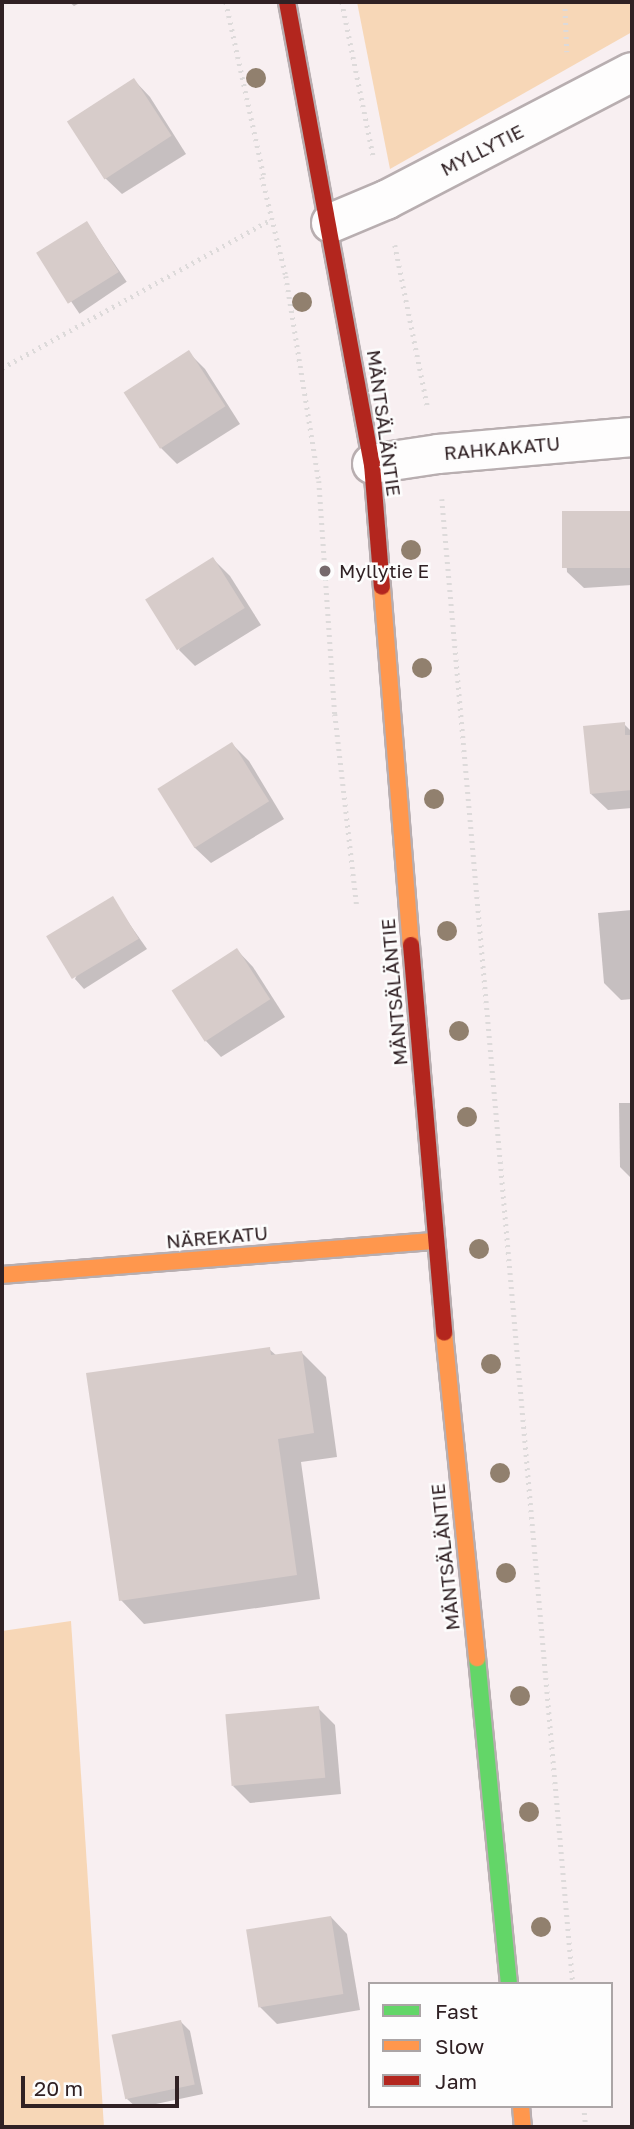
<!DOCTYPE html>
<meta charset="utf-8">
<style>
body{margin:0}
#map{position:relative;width:634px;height:2129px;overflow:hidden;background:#f8eff1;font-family:"Golos Text",sans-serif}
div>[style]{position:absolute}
.green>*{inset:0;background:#f7d7b7}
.shadow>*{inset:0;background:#0003;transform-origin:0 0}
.building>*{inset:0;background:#d7ccca;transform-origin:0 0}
.path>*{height:4.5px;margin-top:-2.25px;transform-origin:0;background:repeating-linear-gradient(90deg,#dddada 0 2px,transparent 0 7px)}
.roads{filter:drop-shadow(2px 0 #b8aeb0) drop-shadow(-2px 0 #b8aeb0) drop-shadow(0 2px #b8aeb0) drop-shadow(0 -2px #b8aeb0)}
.street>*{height:38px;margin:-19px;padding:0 19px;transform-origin:19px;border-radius:19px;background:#fefdfd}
.fast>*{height:16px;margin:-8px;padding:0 8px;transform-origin:8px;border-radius:8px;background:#63d668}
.slow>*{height:16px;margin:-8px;padding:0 8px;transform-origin:8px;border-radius:8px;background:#ff974d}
.jam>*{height:16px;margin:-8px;padding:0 8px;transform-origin:8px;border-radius:8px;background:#b3261e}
.trees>*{width:20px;height:20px;margin:-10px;border-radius:50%;background:#91806e}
.dots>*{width:19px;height:19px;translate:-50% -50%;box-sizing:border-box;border:4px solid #fdfdfd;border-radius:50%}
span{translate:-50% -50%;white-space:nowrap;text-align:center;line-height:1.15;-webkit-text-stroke:5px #fdfdfd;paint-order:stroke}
.street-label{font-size:19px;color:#302124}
.poi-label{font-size:19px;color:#302124}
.left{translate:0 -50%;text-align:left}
.frame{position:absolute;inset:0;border:4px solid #302124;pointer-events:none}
.legend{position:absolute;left:368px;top:1982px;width:245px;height:126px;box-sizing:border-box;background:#fdfdfd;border:2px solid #aba5a6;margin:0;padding:9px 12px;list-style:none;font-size:21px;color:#302124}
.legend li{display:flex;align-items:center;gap:14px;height:35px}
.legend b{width:35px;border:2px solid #aba5a6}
.scale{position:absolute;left:21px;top:2076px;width:158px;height:32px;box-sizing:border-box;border:4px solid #302124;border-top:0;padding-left:9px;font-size:21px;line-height:24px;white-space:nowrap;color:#302124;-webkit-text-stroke:5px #fdfdfd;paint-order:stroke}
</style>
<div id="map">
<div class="green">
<i style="clip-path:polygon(357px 2px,632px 2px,632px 32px,390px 169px)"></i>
<i style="clip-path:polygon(71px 1621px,104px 2127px,2px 2127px,2px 1631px)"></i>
</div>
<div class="shadow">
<i style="clip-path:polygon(69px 2px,82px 2px,74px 6px)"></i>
<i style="clip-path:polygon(134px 80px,150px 97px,186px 154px,122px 194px,105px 178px)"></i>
<i style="left:87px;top:223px;width:71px;height:57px;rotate:56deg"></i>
<i style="clip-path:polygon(188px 352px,205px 369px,240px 424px,177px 464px,160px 447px)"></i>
<i style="clip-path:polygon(632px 513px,632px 585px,584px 588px,567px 572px,564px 518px)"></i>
<i style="clip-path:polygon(213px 559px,230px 576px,261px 625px,195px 666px,179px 650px)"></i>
<i style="clip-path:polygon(624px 724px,632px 732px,632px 808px,608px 810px,591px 794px)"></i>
<i style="clip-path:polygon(232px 744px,249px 761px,284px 819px,211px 863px,194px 847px)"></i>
<i style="clip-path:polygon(112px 899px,147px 949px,84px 989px,75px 979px)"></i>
<i style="clip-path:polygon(632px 910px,632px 999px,621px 1000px,604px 983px,598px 913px)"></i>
<i style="clip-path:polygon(237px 950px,253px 967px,285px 1017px,221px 1057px,205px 1040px)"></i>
<i style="clip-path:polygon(619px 1103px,632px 1103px,632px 1179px,620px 1167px)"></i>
<i style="clip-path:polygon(269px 1349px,277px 1356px,302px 1353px,326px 1377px,337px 1457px,301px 1462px,320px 1599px,144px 1624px,121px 1600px)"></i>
<i style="clip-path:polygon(318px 1708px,335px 1725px,341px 1794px,250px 1803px,233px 1786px)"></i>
<i style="clip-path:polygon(331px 1917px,347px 1934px,360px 2010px,277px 2024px,260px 2007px)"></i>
<i style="clip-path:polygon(181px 2022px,190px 2031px,203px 2094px,137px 2108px,127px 2099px)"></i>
</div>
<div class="building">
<i style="left:134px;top:78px;width:69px;height:80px;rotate:57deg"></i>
<i style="left:87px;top:221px;width:60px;height:60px;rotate:58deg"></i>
<i style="left:189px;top:350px;width:67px;height:78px;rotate:57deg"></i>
<i style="left:632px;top:511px;width:57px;height:70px;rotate:90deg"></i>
<i style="left:213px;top:557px;width:60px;height:80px;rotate:58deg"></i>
<i style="clip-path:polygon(625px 722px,625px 735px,632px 735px,632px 790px,590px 794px,583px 726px)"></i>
<i style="left:232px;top:742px;width:70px;height:88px;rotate:58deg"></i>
<i style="left:113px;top:896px;width:50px;height:78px;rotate:59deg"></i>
<i style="left:237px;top:948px;width:61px;height:78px;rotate:57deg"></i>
<i style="clip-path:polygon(270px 1347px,271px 1355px,302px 1351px,314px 1433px,278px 1439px,297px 1575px,119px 1601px,86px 1373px)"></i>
<i style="left:319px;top:1706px;width:72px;height:94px;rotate:85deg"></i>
<i style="left:331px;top:1916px;width:79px;height:86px;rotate:81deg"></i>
<i style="left:181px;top:2020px;width:66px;height:71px;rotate:78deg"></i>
</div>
<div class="path">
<i style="left:226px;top:2px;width:179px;rotate:77.7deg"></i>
<i style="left:342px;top:2px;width:156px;rotate:78.5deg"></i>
<i style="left:565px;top:2px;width:50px;rotate:87.7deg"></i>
<i style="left:262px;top:177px;width:102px;rotate:76.4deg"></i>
<i style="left:286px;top:276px;width:208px;rotate:80.9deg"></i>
<i style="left:319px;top:481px;width:234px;rotate:86.1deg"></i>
<i style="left:335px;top:714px;width:195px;rotate:83.5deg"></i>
<i style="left:395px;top:245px;width:166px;rotate:78.6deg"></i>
<i style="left:2px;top:368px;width:306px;rotate:-28.9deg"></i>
<i style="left:442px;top:499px;width:1491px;rotate:84.96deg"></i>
<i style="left:584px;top:2106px;width:21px;rotate:85deg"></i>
</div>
<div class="roads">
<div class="street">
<i style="left:331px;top:223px;width:60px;rotate:-22.7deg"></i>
<i style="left:386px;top:200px;width:277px;rotate:-27.5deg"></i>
<i style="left:372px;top:464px;width:67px;rotate:-8.6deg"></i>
<i style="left:438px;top:454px;width:195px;rotate:-5deg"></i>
</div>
<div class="fast">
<i style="left:477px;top:1658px;width:328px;rotate:84.4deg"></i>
</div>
<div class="slow">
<i style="left:382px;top:587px;width:359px;rotate:85.4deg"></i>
<i style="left:2px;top:1275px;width:434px;rotate:-4.5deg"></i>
<i style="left:444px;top:1333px;width:327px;rotate:84.2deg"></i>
<i style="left:521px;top:2106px;width:21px;rotate:85deg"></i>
</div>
<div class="jam">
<i style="left:287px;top:2px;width:470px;rotate:79.6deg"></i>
<i style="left:372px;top:464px;width:123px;rotate:85.4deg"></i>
<i style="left:411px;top:945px;width:389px;rotate:85.1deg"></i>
</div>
</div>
<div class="trees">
<i style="left:256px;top:78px"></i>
<i style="left:302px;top:302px"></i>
<i style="left:411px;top:550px"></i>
<i style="left:422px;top:668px"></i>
<i style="left:434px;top:799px"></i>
<i style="left:447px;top:931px"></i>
<i style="left:459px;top:1031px"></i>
<i style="left:467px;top:1117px"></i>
<i style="left:479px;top:1249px"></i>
<i style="left:491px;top:1364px"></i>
<i style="left:500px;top:1473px"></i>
<i style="left:506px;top:1573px"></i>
<i style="left:520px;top:1696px"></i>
<i style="left:529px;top:1812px"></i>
<i style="left:541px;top:1927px"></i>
</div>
<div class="dots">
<i style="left:325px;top:571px;background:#76696c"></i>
</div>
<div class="street-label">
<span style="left:482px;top:150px;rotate:-27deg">MYLLYTIE</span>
<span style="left:384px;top:423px;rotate:82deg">MÄNTSÄLÄNTIE</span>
<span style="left:502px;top:448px;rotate:-5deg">RAHKAKATU</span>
<span style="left:394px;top:992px;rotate:-95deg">MÄNTSÄLÄNTIE</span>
<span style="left:217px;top:1237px;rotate:-5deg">NÄREKATU</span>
<span style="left:445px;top:1557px;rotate:-96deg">MÄNTSÄLÄNTIE</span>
</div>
<div class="poi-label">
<span class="left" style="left:339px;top:571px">Myllytie E</span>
</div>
<div class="frame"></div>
<ul class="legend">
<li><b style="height:9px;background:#63d668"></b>Fast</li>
<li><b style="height:9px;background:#ff974d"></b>Slow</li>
<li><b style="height:9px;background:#b3261e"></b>Jam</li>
</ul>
<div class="scale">20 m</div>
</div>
